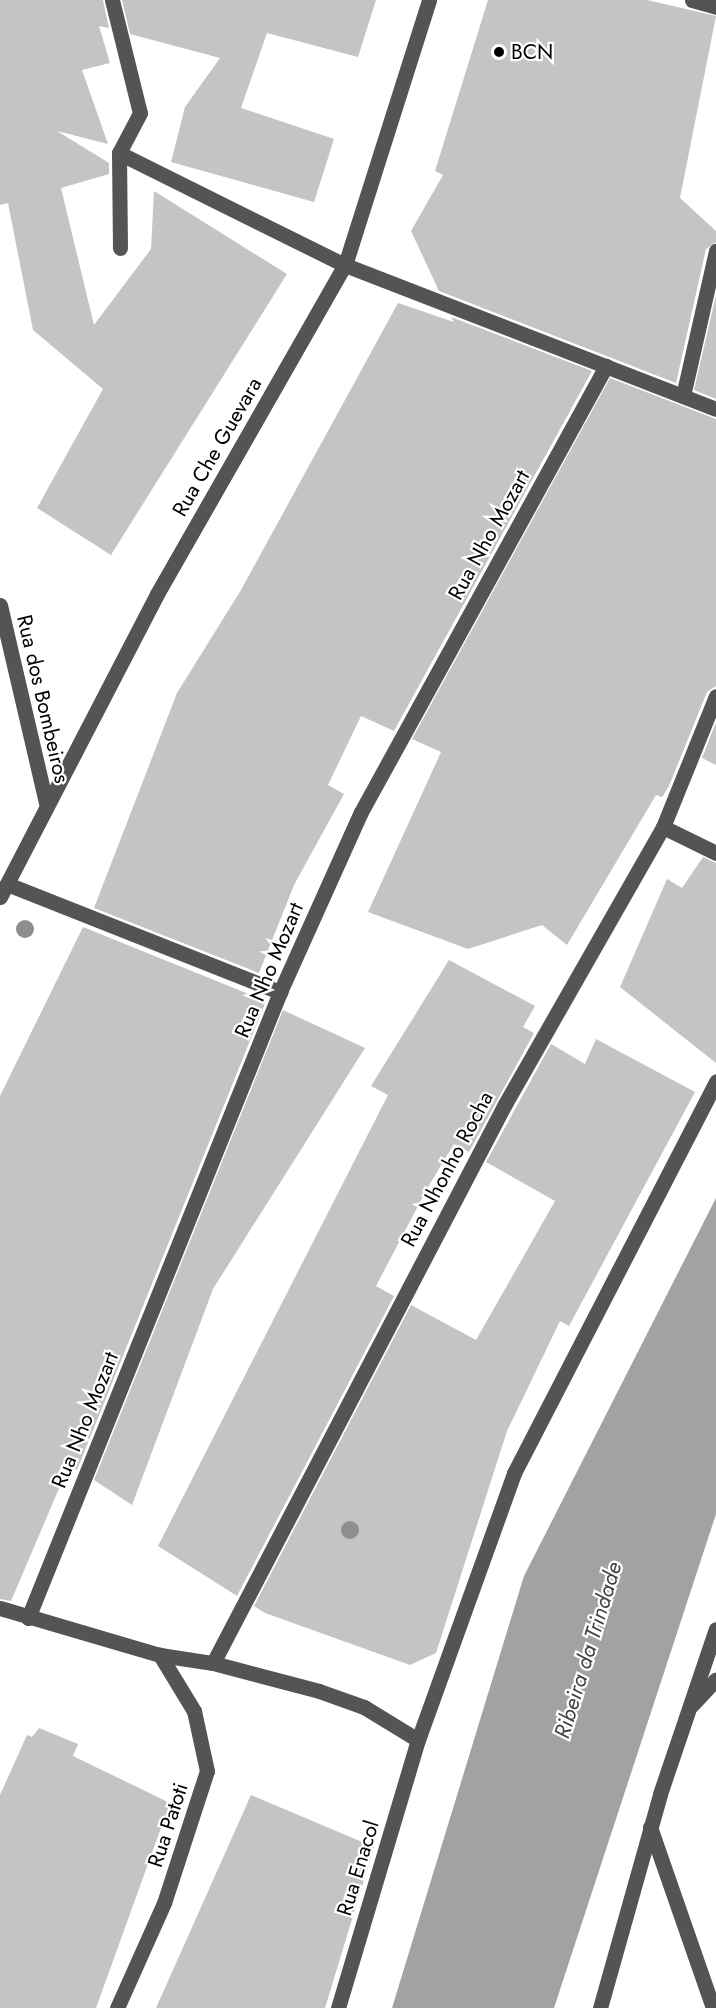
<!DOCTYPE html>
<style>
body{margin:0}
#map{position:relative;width:716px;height:2008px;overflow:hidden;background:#fff;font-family:Jost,sans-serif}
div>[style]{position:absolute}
.water>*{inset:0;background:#a2a2a2}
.building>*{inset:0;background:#c4c4c4}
.minor>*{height:15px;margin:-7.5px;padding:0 7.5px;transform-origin:7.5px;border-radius:7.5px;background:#545454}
.trees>*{width:18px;height:18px;margin:-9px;border-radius:50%;background:#8e8e8e}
.dots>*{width:16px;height:16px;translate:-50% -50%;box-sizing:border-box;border:3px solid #fff;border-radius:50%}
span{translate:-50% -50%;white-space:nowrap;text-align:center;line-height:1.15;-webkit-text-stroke:4.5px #fff;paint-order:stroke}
.poi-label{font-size:21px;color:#000}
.left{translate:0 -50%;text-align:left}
.street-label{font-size:21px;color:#000}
.water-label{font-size:22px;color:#434343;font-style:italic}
</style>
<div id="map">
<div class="water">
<i style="clip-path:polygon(716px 1198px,716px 1514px,554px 2008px,392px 2008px,524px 1576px)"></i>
</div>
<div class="building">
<i style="clip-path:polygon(0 0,103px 0,109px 28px,99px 26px,110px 63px,82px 70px,108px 144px,57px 131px,109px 163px,109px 174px,61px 188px,94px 325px,151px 249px,154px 191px,287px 274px,111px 555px,37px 508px,103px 389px,33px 330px,8px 203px,0 205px)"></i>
<i style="clip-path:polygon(122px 0,376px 0,358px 57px,267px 33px,241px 108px,334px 139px,314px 202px,171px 162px,185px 107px,220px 58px,130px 34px)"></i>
<i style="clip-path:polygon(488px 0,647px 0,716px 16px,680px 198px,716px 231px,716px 242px,706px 249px,676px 383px,439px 291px,411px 231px,443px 175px,435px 171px)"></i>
<i style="clip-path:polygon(716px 295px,716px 399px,694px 390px)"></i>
<i style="clip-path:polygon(398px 303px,454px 322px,451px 317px,592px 371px,394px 731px,361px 716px,328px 785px,344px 794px,294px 885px,259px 973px,94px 908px,177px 693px,241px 590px)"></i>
<i style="clip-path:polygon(610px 378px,716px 419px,716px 686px,707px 692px,669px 786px,662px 797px,656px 795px,567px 945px,542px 925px,468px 949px,368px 912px,441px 752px,412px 739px)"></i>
<i style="clip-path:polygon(716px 722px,716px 765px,702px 758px)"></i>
<i style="clip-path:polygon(703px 857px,716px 863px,716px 1063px,620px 987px,667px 879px,682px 888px)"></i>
<i style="clip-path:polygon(83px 927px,266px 1001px,77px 1470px,69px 1465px,11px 1601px,0 1599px,0 1096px)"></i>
<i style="clip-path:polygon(449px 960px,535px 1006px,523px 1027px,534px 1033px,469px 1152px,454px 1144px,428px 1187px,376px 1286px,394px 1296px,237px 1596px,158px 1546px,388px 1095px,371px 1086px)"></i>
<i style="clip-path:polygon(283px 1010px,365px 1048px,213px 1289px,132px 1505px,94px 1480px)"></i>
<i style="clip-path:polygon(596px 1039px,695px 1092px,569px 1326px,560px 1321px,507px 1431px,436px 1653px,410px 1665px,265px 1613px,254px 1606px,411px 1305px,476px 1340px,555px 1201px,486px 1162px,551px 1044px,585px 1064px)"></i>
<i style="clip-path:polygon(39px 1728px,78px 1744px,73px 1756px,170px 1803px,96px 2008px,0 2008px,0 1795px,27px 1735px,32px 1737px)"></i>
<i style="clip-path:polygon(251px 1795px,374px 1847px,325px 2008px,156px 2008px)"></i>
</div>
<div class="minor">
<i style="left:112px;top:0;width:116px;rotate:76.1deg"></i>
<i style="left:140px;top:113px;width:45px;rotate:117.7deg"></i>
<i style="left:119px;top:153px;width:95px;rotate:89.4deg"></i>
<i style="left:692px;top:0;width:25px;rotate:16deg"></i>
<i style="left:119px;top:153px;width:252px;rotate:26.4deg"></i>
<i style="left:345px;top:265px;width:398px;rotate:21.2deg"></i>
<i style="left:683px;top:396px;width:149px;rotate:-77.2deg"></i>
<i style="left:0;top:605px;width:203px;rotate:76.9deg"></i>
<i style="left:663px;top:827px;width:59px;rotate:26.1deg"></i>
<i style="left:7px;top:884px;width:294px;rotate:21.6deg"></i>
<i style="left:0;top:897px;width:341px;rotate:-62.6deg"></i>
<i style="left:157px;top:594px;width:379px;rotate:-60.3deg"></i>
<i style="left:345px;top:265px;width:278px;rotate:-72.4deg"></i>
<i style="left:0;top:1608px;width:167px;rotate:16.4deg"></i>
<i style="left:160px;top:1655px;width:54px;rotate:8.6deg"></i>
<i style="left:213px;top:1663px;width:110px;rotate:14.8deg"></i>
<i style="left:319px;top:1691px;width:48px;rotate:19.6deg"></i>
<i style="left:364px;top:1707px;width:63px;rotate:31.4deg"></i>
<i style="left:28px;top:1618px;width:675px;rotate:-68.07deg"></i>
<i style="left:280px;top:992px;width:197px;rotate:-65.8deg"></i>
<i style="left:361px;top:812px;width:509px;rotate:-61.22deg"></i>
<i style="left:213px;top:1663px;width:631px;rotate:-62.42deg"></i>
<i style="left:505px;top:1104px;width:319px;rotate:-60.3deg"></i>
<i style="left:663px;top:827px;width:141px;rotate:-68deg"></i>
<i style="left:692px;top:1705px;width:35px;rotate:-47deg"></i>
<i style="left:650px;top:1827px;width:192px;rotate:70.8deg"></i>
<i style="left:117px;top:2008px;width:115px;rotate:-65.9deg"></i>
<i style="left:164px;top:1903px;width:139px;rotate:-72deg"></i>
<i style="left:207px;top:1771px;width:61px;rotate:-102.2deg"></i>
<i style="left:194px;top:1711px;width:66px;rotate:-121.3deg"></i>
<i style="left:338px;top:2008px;width:280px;rotate:-73.4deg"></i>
<i style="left:418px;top:1740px;width:284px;rotate:-70.2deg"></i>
<i style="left:514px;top:1473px;width:441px;rotate:-62.7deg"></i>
<i style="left:600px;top:2008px;width:222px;rotate:-74.3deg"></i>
<i style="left:660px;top:1794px;width:174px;rotate:-71.3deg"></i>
</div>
<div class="trees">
<i style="left:25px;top:929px"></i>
<i style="left:350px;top:1530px"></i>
</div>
<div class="dots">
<i style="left:499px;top:52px;background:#000"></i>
</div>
<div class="poi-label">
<span class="left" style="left:511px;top:52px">BCN</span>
</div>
<div class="street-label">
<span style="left:217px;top:447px;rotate:-60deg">Rua Che Guevara</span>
<span style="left:489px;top:535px;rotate:-61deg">Rua Nho Mozart</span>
<span style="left:43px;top:699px;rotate:77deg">Rua dos Bombeiros</span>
<span style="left:269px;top:970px;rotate:-67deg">Rua Nho Mozart</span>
<span style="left:447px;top:1169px;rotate:-62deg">Rua Nhonho Rocha</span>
<span style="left:85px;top:1420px;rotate:-68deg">Rua Nho Mozart</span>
<span style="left:168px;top:1825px;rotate:-72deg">Rua Patoti</span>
<span style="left:358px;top:1868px;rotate:-73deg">Rua Enacol</span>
</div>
<div class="water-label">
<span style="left:588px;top:1650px;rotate:-73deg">Ribeira da Trindade</span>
</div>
</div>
